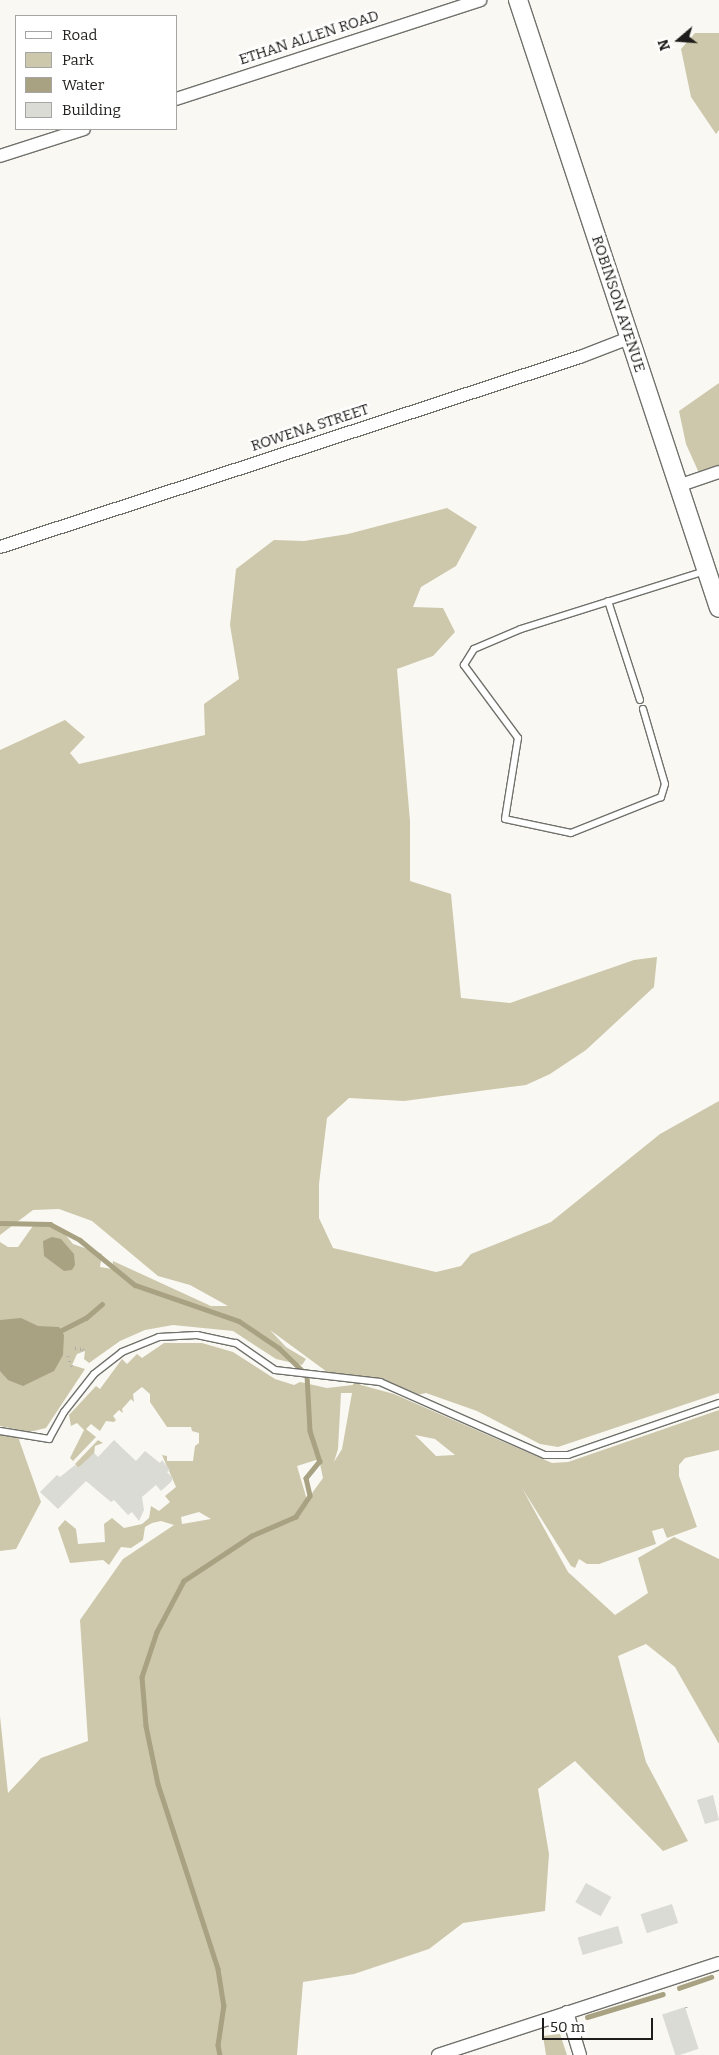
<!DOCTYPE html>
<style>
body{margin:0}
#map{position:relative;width:719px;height:2055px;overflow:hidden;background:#f9f8f3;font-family:Bitter,serif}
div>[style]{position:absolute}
.green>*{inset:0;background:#cdc8ab}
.water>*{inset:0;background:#a8a283}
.stream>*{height:4.5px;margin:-2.25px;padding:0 2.25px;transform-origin:2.25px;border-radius:2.25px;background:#a8a283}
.building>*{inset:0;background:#dbdbd6;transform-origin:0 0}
.path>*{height:2.5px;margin-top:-1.25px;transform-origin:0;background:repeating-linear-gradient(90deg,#abaaa6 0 1px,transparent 0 5px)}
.roads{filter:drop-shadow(1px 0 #71716c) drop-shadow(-1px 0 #71716c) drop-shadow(0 1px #71716c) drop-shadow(0 -1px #71716c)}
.service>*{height:6px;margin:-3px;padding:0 3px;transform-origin:3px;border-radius:3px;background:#fff}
.minor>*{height:12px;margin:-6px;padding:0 6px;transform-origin:6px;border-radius:6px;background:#fff}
.secondary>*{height:18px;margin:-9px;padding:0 9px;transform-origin:9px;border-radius:9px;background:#fff}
span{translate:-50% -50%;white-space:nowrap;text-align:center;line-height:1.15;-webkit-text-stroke:4px #fff;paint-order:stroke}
.street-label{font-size:15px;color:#1e1d1b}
.legend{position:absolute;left:15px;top:15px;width:162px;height:115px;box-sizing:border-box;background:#fff;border:1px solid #a5a5a4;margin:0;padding:6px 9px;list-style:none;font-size:15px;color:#1e1d1b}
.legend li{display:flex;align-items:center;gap:10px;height:25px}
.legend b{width:25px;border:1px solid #a5a5a4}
.north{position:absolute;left:654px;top:15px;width:50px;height:50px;-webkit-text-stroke:4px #fff;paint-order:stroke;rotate:252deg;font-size:14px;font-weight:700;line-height:20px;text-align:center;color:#1e1d1b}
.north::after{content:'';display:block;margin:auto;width:18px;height:22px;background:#1e1d1b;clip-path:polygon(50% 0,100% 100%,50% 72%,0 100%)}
.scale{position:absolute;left:542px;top:2018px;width:111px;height:22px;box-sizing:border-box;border:2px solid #1e1d1b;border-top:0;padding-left:6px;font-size:15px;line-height:18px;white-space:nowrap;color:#1e1d1b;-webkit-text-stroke:4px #fff;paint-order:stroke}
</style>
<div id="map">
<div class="green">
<i style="clip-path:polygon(695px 33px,719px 33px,719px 130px,716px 134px,691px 97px,681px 49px)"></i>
<i style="clip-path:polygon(719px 383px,719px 466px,699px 473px,686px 444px,679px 411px)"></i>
<i style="clip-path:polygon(evenodd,447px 508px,477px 527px,456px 566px,421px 587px,413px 607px,443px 608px,455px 632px,433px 656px,397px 669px,410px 821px,410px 881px,451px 894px,461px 998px,510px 1003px,634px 960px,657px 957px,654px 987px,586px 1050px,550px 1074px,526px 1085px,404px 1101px,349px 1098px,327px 1118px,319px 1184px,319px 1218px,333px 1248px,436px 1272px,461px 1266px,471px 1254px,551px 1222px,660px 1134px,719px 1101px,719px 1393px,558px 1447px,540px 1444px,477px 1411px,426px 1393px,413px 1396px,380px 1382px,355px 1379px,361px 1385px,394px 1394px,552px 1463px,568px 1462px,719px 1410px,719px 1450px,685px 1458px,679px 1465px,679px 1476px,697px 1527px,667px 1538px,663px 1528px,652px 1531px,656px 1544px,599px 1564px,587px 1564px,579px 1559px,575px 1568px,571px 1566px,522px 1488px,568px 1572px,615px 1615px,648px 1593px,638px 1558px,674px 1537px,719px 1559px,719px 1744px,675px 1667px,646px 1644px,618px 1656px,646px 1762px,688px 1841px,663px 1851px,575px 1761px,538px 1789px,549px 1854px,545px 1911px,463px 1923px,429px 1949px,354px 1974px,303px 1982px,297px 2055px,0 2055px,0 1716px,8px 1793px,41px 1758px,88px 1741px,80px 1620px,123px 1559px,174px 1525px,161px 1521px,152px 1523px,145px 1527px,143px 1540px,131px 1548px,121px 1547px,109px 1565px,103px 1560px,70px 1563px,58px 1528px,65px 1520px,76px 1529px,78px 1544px,105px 1542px,104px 1524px,112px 1518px,124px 1528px,142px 1524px,149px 1518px,151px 1506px,159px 1511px,170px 1502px,165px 1496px,176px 1487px,162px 1455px,167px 1456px,167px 1461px,193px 1461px,195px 1446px,199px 1443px,199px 1433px,192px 1431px,191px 1427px,167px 1427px,150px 1402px,150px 1394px,142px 1387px,133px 1394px,134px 1402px,131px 1399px,122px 1409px,123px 1413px,119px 1410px,113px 1416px,116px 1420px,114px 1422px,106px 1421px,100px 1431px,91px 1424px,86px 1429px,96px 1437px,73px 1461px,70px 1458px,84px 1430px,77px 1423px,71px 1426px,69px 1415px,96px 1386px,100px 1389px,122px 1359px,127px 1364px,137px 1354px,142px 1358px,164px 1343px,202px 1343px,233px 1352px,275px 1379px,294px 1385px,300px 1382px,327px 1388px,353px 1385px,354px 1379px,334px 1377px,270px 1330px,286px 1347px,306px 1359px,302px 1365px,276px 1359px,233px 1331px,173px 1325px,145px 1330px,120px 1341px,89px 1363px,84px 1359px,85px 1351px,77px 1354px,72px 1365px,85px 1369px,46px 1428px,29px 1432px,0 1426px,0 1242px,8px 1247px,18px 1247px,35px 1223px,59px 1227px,73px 1244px,102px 1254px,100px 1267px,112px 1269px,113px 1261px,211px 1306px,228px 1306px,190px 1285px,158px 1276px,92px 1221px,59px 1209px,33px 1210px,0 1235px,0 750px,65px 720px,85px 737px,70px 753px,79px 764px,205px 735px,204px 704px,239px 679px,230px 625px,236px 569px,274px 540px,304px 541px,348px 534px,447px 508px,341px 1393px,352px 1393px,342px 1449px,334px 1462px,338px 1449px,341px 1393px,447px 508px,415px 1435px,435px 1439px,455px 1455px,436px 1456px,415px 1435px,447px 508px,316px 1460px,320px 1464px,323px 1478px,307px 1500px,297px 1466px,316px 1460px,447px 508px,199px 1512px,211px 1519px,182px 1524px,181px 1517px,199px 1512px)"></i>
<i style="clip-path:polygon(0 1431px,17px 1434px,41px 1502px,16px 1549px,0 1551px)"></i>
<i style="clip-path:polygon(98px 1440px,103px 1443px,95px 1446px,94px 1455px,78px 1468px,75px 1464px)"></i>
<i style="clip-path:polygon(560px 2034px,567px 2055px,546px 2055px,543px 2036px)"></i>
</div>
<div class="water">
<i style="clip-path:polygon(52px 1237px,61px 1239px,74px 1254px,75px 1265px,72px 1270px,64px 1271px,44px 1256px,43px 1241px)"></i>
<i style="clip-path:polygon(21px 1318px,38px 1326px,59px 1327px,64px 1335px,63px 1355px,54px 1371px,23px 1386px,8px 1380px,0 1371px,0 1320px)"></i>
</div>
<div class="stream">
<i style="left:0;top:1223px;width:50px;rotate:1.1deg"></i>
<i style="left:50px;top:1224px;width:34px;rotate:28deg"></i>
<i style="left:80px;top:1240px;width:71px;rotate:39.3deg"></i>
<i style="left:135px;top:1285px;width:110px;rotate:19.1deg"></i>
<i style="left:239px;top:1321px;width:48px;rotate:34deg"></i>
<i style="left:279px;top:1348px;width:39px;rotate:44deg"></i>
<i style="left:307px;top:1375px;width:56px;rotate:86.9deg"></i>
<i style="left:310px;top:1431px;width:32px;rotate:72deg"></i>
<i style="left:320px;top:1461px;width:22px;rotate:129deg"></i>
<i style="left:306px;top:1478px;width:18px;rotate:77deg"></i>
<i style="left:310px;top:1496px;width:25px;rotate:124deg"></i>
<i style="left:296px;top:1517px;width:48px;rotate:156.6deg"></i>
<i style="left:252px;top:1536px;width:82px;rotate:146.5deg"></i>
<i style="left:184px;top:1581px;width:58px;rotate:117.9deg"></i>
<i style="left:157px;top:1632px;width:47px;rotate:108.4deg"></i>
<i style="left:142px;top:1677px;width:49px;rotate:85.3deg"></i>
<i style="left:146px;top:1726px;width:59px;rotate:78.3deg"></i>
<i style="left:158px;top:1784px;width:194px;rotate:72deg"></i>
<i style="left:218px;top:1969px;width:36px;rotate:81deg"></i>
<i style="left:224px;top:2005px;width:40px;rotate:98.5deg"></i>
<i style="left:218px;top:2045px;width:10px;rotate:79deg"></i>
<i style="left:60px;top:1331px;width:29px;rotate:-27deg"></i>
<i style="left:86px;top:1318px;width:21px;rotate:-41deg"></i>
<i style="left:679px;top:1988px;width:34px;rotate:-19deg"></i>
<i style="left:587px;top:2017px;width:79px;rotate:-16.8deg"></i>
</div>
<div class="building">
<i style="clip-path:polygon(114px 1440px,136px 1461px,145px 1451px,160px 1463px,162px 1460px,170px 1470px,167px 1472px,173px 1478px,171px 1482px,161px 1491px,156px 1485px,142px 1497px,144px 1510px,139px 1521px,132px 1512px,128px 1515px,114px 1500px,111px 1502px,86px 1481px,58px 1509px,40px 1492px,57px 1475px,60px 1477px,75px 1465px,78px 1468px,94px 1453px,98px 1457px)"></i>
<i style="clip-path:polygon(713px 1795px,719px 1820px,705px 1824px,697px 1800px)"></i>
<i style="left:586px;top:1883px;width:29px;height:22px;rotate:29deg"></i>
<i style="left:672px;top:1904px;width:20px;height:33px;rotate:72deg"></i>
<i style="left:618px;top:1926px;width:18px;height:42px;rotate:74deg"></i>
<i style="left:685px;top:2007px;width:44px;height:24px;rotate:72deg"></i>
</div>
<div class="path">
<i style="left:75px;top:1348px;width:8px;rotate:7deg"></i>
<i style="left:83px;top:1349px;width:4px;rotate:63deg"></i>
<i style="left:68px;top:1356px;width:12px;rotate:70deg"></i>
<i style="left:686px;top:2007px;width:3px;rotate:72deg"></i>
</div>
<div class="roads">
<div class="service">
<i style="left:608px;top:601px;width:104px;rotate:72.1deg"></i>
<i style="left:643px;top:709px;width:78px;rotate:73.7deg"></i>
<i style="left:665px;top:784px;width:14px;rotate:107deg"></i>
<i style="left:661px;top:797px;width:97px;rotate:158.2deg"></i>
<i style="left:571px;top:833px;width:67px;rotate:-168deg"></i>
<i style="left:505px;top:819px;width:82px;rotate:-80.9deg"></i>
<i style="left:518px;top:738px;width:91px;rotate:-126.5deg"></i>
<i style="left:464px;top:665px;width:19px;rotate:-58deg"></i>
<i style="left:474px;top:649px;width:51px;rotate:-23.1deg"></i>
<i style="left:521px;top:629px;width:193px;rotate:-17.5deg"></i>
<i style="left:0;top:1431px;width:50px;rotate:9.3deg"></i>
<i style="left:49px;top:1439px;width:31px;rotate:-61deg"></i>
<i style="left:64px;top:1412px;width:48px;rotate:-51.7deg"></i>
<i style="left:94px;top:1374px;width:36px;rotate:-38deg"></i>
<i style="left:122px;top:1352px;width:40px;rotate:-22deg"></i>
<i style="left:159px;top:1337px;width:38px;rotate:-3deg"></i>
<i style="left:197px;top:1335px;width:40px;rotate:12deg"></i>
<i style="left:236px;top:1343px;width:47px;rotate:34.7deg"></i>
<i style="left:275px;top:1370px;width:106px;rotate:6.5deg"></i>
<i style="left:380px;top:1382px;width:180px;rotate:23.9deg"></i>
<i style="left:545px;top:1455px;width:23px"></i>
<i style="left:568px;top:1455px;width:160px;rotate:-19deg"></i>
</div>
<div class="minor">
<i style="left:176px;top:99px;width:320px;rotate:-18deg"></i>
<i style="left:0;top:156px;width:88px;rotate:-17.8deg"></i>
<i style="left:678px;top:486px;width:43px;rotate:-18.9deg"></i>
<i style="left:0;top:547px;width:610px;rotate:-18.14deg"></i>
<i style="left:580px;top:357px;width:53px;rotate:-21.2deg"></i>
<i style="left:567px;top:2012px;width:45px;rotate:73.2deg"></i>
<i style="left:438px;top:2055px;width:296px;rotate:-18.1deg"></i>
</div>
<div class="secondary">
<i style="left:518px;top:0;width:640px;rotate:71.71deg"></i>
</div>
</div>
<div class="street-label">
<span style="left:309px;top:38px;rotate:-18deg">ETHAN ALLEN ROAD</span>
<span style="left:618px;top:304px;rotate:72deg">ROBINSON AVENUE</span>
<span style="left:310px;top:428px;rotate:-18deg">ROWENA STREET</span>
</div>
<ul class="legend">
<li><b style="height:6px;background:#fff"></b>Road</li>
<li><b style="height:14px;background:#cdc8ab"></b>Park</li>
<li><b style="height:14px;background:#a8a283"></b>Water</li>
<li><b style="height:14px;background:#dbdbd6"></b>Building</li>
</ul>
<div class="north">N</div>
<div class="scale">50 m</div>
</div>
